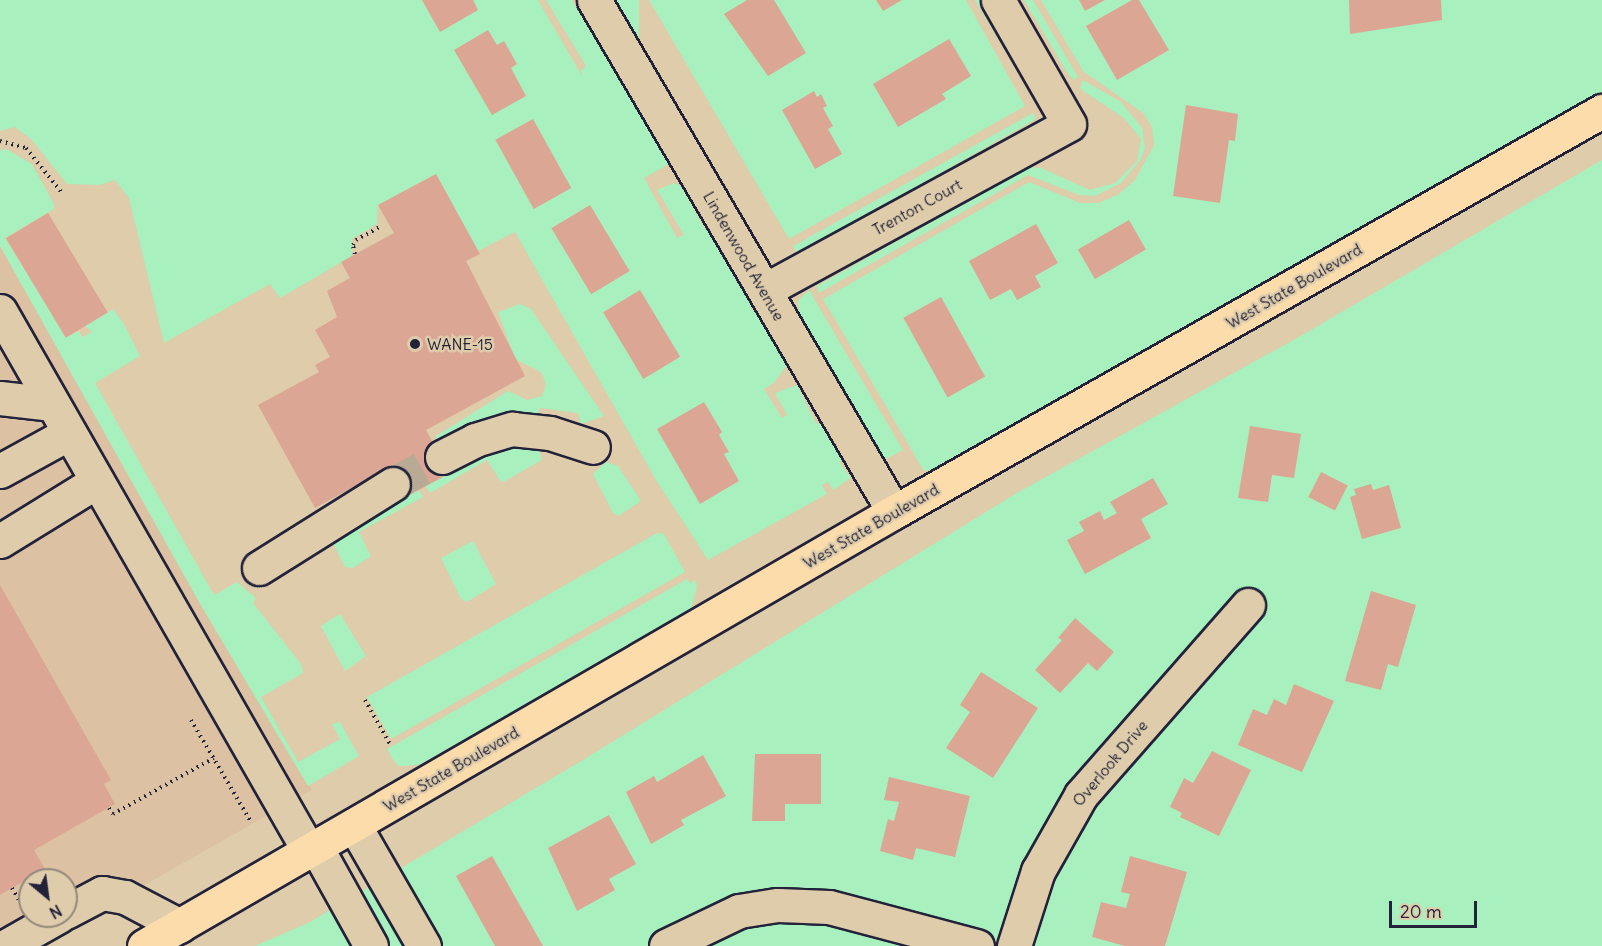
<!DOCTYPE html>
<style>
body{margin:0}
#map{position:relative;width:1602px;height:946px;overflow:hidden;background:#deccaa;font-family:Delius,sans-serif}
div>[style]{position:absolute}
.built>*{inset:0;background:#ddc1a3}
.green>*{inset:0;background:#a8f0bd;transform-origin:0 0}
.building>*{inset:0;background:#dca694;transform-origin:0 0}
.minor-tunnel>*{height:33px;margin-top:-16.5px;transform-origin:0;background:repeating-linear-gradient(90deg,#b8aa94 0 33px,transparent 0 49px)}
.path>*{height:4px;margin-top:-2px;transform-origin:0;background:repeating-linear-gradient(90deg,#22223b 0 1.5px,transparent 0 6px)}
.roads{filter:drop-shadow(2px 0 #22223b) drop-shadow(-2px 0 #22223b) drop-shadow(0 2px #22223b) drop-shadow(0 -2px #22223b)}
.minor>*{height:33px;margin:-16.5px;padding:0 16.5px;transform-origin:16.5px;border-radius:16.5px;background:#deccaa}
.major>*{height:33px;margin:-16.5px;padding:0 16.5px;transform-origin:16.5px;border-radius:16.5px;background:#fddcac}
.dots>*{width:16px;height:16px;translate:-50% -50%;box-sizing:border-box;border:3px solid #deccaa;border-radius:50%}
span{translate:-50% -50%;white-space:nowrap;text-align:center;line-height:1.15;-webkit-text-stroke:5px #deccaa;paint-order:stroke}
.street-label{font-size:16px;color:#22223b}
.poi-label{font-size:16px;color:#22223b}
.left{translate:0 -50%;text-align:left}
.north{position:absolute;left:18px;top:868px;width:60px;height:60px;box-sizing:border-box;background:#deccaa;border:2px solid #93887e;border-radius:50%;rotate:151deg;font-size:16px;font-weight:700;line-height:24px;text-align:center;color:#22223b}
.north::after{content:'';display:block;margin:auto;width:21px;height:27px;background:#22223b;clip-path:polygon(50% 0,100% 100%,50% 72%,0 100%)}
.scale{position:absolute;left:1389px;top:901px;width:88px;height:27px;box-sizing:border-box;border:3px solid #22223b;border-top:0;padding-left:8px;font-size:18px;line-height:21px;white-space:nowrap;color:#22223b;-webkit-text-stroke:4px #deccaa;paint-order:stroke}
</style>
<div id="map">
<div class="built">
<i style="clip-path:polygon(evenodd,0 242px,312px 790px,37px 946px,0 946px,0 242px,30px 880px,66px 880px,66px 916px,30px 916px,30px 880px)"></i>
</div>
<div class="green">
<i style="clip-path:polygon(0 0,538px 0,582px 76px,581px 70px,586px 66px,546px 0,572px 0,599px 46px,608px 44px,678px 159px,644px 178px,677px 238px,684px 235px,657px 190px,674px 183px,681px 186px,705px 229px,717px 227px,754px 287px,751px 309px,760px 316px,770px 317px,789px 362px,774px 383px,764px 389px,782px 418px,787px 415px,775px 393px,797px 385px,816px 423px,829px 426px,846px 450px,840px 463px,851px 478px,833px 490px,828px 482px,822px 485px,827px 494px,708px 560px,656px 480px,515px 232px,478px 251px,436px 174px,378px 205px,377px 224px,352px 239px,352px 256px,280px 298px,270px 284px,164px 343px,129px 198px,115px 180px,100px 185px,67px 184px,32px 140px,15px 127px,0 131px)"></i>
<i style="left:613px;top:0;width:26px;height:290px"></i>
<i style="clip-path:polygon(649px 0,966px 0,1025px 106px,789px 239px)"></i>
<i style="clip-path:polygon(975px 0,984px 0,1041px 98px,1036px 103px)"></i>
<i style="clip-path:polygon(1024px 0,1033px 0,1078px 77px,1073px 80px,1067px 72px)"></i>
<i style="clip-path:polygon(1041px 0,1602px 0,1602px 92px,941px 468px,924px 471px,823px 299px,1029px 182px,1080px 203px,1099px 203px,1119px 194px,1135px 180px,1154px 145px,1152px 127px,1143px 113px,1083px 71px)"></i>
<i style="clip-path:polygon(1083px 80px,1121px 102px,1142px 128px,1145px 148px,1141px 159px,1121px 183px,1095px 196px,1079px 195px,1028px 175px,819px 293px,817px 286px,1029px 167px,1041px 168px,1090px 190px,1115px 183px,1137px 161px,1141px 139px,1124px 118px,1083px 91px,1080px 87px)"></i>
<i style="clip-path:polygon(1033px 113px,1036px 118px,1031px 122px,797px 254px,793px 246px)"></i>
<i style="clip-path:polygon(6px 149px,32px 164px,54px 204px,54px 209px,5px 238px,66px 337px,79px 331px,82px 337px,92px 332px,85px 326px,113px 309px,124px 324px,140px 356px,95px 383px,214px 595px,237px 582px,256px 598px,253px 603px,301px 664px,303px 673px,261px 697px,298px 762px,340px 739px,332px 724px,340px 722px,359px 756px,308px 786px,199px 602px,0 246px,0 150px)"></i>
<i style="clip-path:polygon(1602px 160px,1602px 946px,255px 946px,310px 922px,578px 763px,1015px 494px,1297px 338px)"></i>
<i style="clip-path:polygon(809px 290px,903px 450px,882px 461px,800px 320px,798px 301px)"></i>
<i style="clip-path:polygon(520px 304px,531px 309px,604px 416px,581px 424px,578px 413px,540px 408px,537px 418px,435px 449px,436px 436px,508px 391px,527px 400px,542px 396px,546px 384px,541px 372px,515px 359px,498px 312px)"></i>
<i style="clip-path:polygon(536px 440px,542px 460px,505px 481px,501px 482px,487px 460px,430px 493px,425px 485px,469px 453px)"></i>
<i style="clip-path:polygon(606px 462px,618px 466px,641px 501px,618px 516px,613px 513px,593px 474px)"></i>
<i style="clip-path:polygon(418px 489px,423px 497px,359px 532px,371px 556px,353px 568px,345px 567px,334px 545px,334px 536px)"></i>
<i style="clip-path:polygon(657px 533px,664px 534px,685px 572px,391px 739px,367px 697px)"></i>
<i style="clip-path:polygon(473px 541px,496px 584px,467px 602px,461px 599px,441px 558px)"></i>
<i style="clip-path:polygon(687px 579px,690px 583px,695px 580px,697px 586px,691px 610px,419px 765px,398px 766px,392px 758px,387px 749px)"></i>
<i style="clip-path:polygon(340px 614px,366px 656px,345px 671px,321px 626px)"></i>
</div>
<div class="building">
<i style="clip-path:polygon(422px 0,473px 0,478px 10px,440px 32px)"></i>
<i style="clip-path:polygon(747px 0,774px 0,806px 53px,768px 76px,724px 14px)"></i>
<i style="clip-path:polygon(876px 0,902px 0,883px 11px)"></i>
<i style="clip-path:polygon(1079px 0,1105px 0,1085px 11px)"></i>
<i style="clip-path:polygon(1132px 0,1139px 0,1169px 50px,1117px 80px,1086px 26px)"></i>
<i style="clip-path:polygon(1349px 0,1441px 0,1442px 20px,1350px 34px)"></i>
<i style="clip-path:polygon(488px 30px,497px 45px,504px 41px,517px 64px,511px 68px,526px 96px,492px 115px,454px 50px)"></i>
<i style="clip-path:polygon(949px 39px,971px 76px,942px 94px,946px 99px,898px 127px,873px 84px)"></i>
<i style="clip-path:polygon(814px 91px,817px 97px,821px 94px,827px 106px,823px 108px,833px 126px,828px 129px,842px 154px,815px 169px,782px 110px)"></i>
<i style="clip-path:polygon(1186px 105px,1238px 114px,1235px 141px,1229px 140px,1220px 203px,1173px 196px)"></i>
<i style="left:533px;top:119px;width:79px;height:43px;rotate:61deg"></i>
<i style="clip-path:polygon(436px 174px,480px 254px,466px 261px,525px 376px,426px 430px,450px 473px,408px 496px,392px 466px,315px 508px,258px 405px,319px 372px,315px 365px,330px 357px,315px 330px,337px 317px,327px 291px,350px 278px,341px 262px,394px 233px,378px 205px)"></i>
<i style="left:590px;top:205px;width:77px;height:45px;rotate:59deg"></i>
<i style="left:48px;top:213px;width:116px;height:49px;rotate:59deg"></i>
<i style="left:1129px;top:220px;width:34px;height:59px;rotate:60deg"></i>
<i style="clip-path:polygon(1036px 224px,1058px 263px,1035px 276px,1041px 287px,1017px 300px,1011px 289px,990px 300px,969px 261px)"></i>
<i style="left:640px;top:290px;width:78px;height:43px;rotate:59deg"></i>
<i style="left:941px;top:297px;width:91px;height:43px;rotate:61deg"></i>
<i style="clip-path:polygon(704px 402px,722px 432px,719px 435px,729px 452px,724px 454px,739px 481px,700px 504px,657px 429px)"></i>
<i style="clip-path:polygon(1250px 426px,1301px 434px,1294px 478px,1272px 475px,1268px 502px,1238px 498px)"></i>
<i style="left:1321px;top:472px;width:30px;height:28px;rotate:27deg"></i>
<i style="clip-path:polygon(1153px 478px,1168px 504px,1141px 519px,1151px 538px,1085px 574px,1067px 540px,1084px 531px,1079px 522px,1100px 511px,1104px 520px,1117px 513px,1110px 502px)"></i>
<i style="clip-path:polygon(1371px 484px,1373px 490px,1389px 485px,1401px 528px,1362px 539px,1350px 497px,1356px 495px,1354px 489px)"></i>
<i style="clip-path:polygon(0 585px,111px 780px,104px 784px,115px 804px,34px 850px,45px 869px,0 895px)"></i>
<i style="clip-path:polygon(1371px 591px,1416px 605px,1398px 667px,1388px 664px,1381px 690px,1345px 681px)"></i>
<i style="clip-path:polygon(1075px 618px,1114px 652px,1097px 671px,1088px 663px,1060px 693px,1035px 670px,1062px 640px,1058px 638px)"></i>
<i style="clip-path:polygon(981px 672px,1038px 708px,993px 778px,946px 748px,970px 712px,960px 705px)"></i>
<i style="clip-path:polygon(1294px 684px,1334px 701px,1302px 772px,1238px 745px,1253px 709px,1267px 715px,1274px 699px,1286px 705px)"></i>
<i style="clip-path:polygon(1212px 751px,1251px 770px,1219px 836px,1180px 817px,1182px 813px,1170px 807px,1184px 778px,1193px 783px)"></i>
<i style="clip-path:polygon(755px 754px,821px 754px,821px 804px,785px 804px,785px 821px,752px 821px)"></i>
<i style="clip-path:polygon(703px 755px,726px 796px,681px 820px,684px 825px,651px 844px,626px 792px,654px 776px,657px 782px)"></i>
<i style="clip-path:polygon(889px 777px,970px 796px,955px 857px,916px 848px,913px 860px,880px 851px,888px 819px,894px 821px,899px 802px,884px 800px)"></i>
<i style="clip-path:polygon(609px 815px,636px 864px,609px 879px,615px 890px,577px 911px,548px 848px)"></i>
<i style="clip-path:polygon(492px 856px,543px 946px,495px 946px,456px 876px)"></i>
<i style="clip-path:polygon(1130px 856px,1187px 872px,1165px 946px,1125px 946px,1092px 937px,1101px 902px,1126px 908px,1130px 894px,1121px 892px)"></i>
</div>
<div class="minor-tunnel">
<i style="left:393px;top:484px;width:56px;rotate:-28.9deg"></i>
</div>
<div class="path">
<i style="left:0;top:141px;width:27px;rotate:15deg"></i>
<i style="left:26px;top:148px;width:58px;rotate:51.3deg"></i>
<i style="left:355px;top:254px;width:9px;rotate:-103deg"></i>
<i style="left:353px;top:245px;width:6px;rotate:-59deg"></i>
<i style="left:356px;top:240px;width:26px;rotate:-29deg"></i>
<i style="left:365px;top:700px;width:51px;rotate:60.4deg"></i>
<i style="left:191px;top:720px;width:118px;rotate:59.5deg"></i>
<i style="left:109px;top:808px;width:7px;rotate:56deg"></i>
<i style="left:113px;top:814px;width:115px;rotate:-29deg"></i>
<i style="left:12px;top:888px;width:16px;rotate:60deg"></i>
</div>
<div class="roads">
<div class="minor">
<i style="left:594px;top:0;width:593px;rotate:59.63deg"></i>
<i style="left:765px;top:290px;width:346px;rotate:-28.6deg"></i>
<i style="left:1069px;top:124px;width:143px;rotate:-119.8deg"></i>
<i style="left:0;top:311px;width:622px;rotate:60.22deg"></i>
<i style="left:0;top:398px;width:53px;rotate:6.5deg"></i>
<i style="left:442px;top:457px;width:37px;rotate:-27deg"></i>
<i style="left:475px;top:440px;width:39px;rotate:-17deg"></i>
<i style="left:512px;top:429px;width:38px;rotate:6deg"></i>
<i style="left:550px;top:433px;width:45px;rotate:18deg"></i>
<i style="left:0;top:471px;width:79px;rotate:-28.8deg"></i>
<i style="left:0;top:541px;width:114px;rotate:-31.7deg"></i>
<i style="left:259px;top:568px;width:158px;rotate:-32.1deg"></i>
<i style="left:354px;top:825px;width:140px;rotate:60deg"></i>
<i style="left:316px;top:847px;width:113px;rotate:60.9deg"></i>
<i style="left:66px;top:912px;width:41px;rotate:-27.8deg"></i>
<i style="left:102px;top:893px;width:23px;rotate:10deg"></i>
<i style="left:125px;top:897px;width:62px;rotate:27.8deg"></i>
<i style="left:6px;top:946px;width:61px;rotate:-29.5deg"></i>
<i style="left:666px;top:946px;width:81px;rotate:-25.6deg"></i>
<i style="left:739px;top:911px;width:39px;rotate:-9deg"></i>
<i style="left:778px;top:905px;width:51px;rotate:2.2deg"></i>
<i style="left:829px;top:907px;width:153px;rotate:14.8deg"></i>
<i style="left:1014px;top:946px;width:79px;rotate:-72.3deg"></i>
<i style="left:1038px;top:871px;width:87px;rotate:-60.5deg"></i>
<i style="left:1081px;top:795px;width:253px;rotate:-48.7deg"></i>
</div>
<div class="major">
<i style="left:144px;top:946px;width:867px;rotate:-30.06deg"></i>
<i style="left:894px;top:512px;width:814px;rotate:-29.53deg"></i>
</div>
</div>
<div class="dots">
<i style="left:415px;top:344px;background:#22223b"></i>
</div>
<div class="street-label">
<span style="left:917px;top:207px;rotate:-29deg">Trenton Court</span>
<span style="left:744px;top:256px;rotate:60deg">Lindenwood Avenue</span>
<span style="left:1294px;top:286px;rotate:-30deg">West State Boulevard</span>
<span style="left:871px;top:526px;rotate:-30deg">West State Boulevard</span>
<span style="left:1110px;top:763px;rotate:-50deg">Overlook Drive</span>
<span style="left:451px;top:769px;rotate:-30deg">West State Boulevard</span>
</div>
<div class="poi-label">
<span class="left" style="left:427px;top:344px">WANE-15</span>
</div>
<div class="north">N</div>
<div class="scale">20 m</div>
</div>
